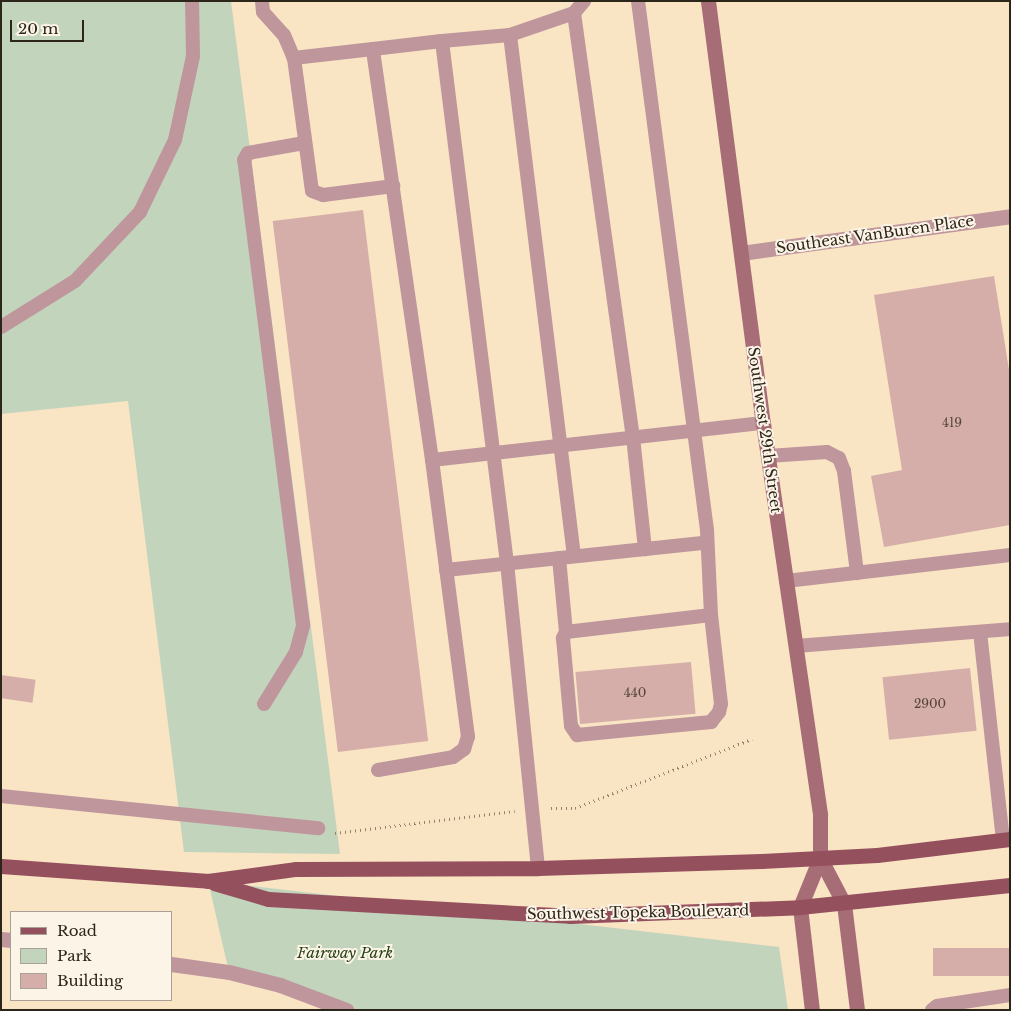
<!DOCTYPE html>
<style>
body{margin:0}
#map{position:relative;width:1011px;height:1011px;overflow:hidden;background:#f9e4c4;font-family:"Libre Baskerville",serif}
div>[style]{position:absolute}
.green>*{inset:0;background:#c3d4bc}
.building>*{inset:0;background:#d6aea9;transform-origin:0 0}
.path>*{height:3px;margin-top:-1.5px;transform-origin:0;background:repeating-linear-gradient(90deg,#91846e 0 1px,transparent 0 5px)}
.lane>*{height:14px;margin:-7px;padding:0 7px;transform-origin:7px;border-radius:7px;background:#be969c}
.street>*{height:15px;margin:-7.5px;padding:0 7.5px;transform-origin:7.5px;border-radius:7.5px;background:#be969c}
.secondary>*{height:15px;margin:-7.5px;padding:0 7.5px;transform-origin:7.5px;border-radius:7.5px;background:#a76d77}
.primary>*{height:15px;margin:-7.5px;padding:0 7.5px;transform-origin:7.5px;border-radius:7.5px;background:#95505e}
span{translate:-50% -50%;white-space:nowrap;text-align:center;line-height:1.15;-webkit-text-stroke:4px #fcf4e7;paint-order:stroke}
.number-label{font-size:12px;color:#56473d}
.number-label span{-webkit-text-stroke-width:0}
.street-label{font-size:15px;color:#2c2519}
.park-label{font-size:15px;color:#244215;font-style:italic}
.frame{position:absolute;inset:0;border:2px solid #2c2519;pointer-events:none}
.legend{position:absolute;left:10px;top:911px;width:162px;height:90px;box-sizing:border-box;background:#fcf4e7;border:1px solid #a9a195;margin:0;padding:6px 9px;list-style:none;font-size:15px;color:#2c2519}
.legend li{display:flex;align-items:center;gap:10px;height:25px}
.legend b{width:25px;border:1px solid #a9a195}
.scale{position:absolute;left:10px;top:20px;width:74px;height:22px;box-sizing:border-box;border:2px solid #2c2519;border-top:0;padding-left:6px;font-size:15px;line-height:18px;white-space:nowrap;color:#2c2519;-webkit-text-stroke:4px #fcf4e7;paint-order:stroke}
</style>
<div id="map">
<div class="green">
<i style="clip-path:polygon(1px 1px,231px 1px,340px 854px,184px 852px,128px 401px,1px 414px)"></i>
<i style="clip-path:polygon(208px 881px,779px 947px,788px 1010px,336px 1010px,229px 972px)"></i>
</div>
<div class="building">
<i style="left:363px;top:210px;width:535px;height:91px;rotate:83deg"></i>
<i style="clip-path:polygon(994px 276px,1010px 376px,1010px 525px,884px 547px,871px 476px,902px 470px,874px 295px)"></i>
<i style="left:691px;top:662px;width:52px;height:116px;rotate:85deg"></i>
<i style="left:970px;top:668px;width:63px;height:88px;rotate:84deg"></i>
<i style="left:1px;top:675px;width:35px;height:23px;rotate:8deg"></i>
<i style="left:1010px;top:948px;width:28px;height:77px;rotate:90deg"></i>
</div>
<div class="path">
<i style="left:551px;top:808px;width:24px"></i>
<i style="left:575px;top:808px;width:190px;rotate:-21.3deg"></i>
<i style="left:335px;top:833px;width:181px;rotate:-7deg"></i>
</div>
<div class="lane">
<i style="left:262px;top:1px;width:11px;rotate:85deg"></i>
<i style="left:263px;top:12px;width:31px;rotate:48deg"></i>
<i style="left:284px;top:35px;width:25px;rotate:67deg"></i>
<i style="left:574px;top:13px;width:428px;rotate:82.1deg"></i>
<i style="left:633px;top:437px;width:113px;rotate:83.9deg"></i>
<i style="left:510px;top:35px;width:525px;rotate:83deg"></i>
<i style="left:373px;top:49px;width:69px;rotate:-6.6deg"></i>
<i style="left:1px;top:327px;width:87px;rotate:-31.9deg"></i>
<i style="left:75px;top:281px;width:95px;rotate:-46.7deg"></i>
<i style="left:140px;top:212px;width:80px;rotate:-64.1deg"></i>
<i style="left:175px;top:140px;width:86px;rotate:-77.9deg"></i>
<i style="left:193px;top:56px;width:55px;rotate:-91deg"></i>
<i style="left:768px;top:456px;width:59px;rotate:-3.9deg"></i>
<i style="left:827px;top:452px;width:13px;rotate:27deg"></i>
<i style="left:839px;top:458px;width:14px;rotate:69deg"></i>
<i style="left:844px;top:471px;width:103px;rotate:82.7deg"></i>
<i style="left:432px;top:460px;width:333px;rotate:-6.4deg"></i>
<i style="left:559px;top:558px;width:74px;rotate:84.6deg"></i>
<i style="left:566px;top:632px;width:146px;rotate:-6.7deg"></i>
<i style="left:711px;top:615px;width:85px;rotate:-92.7deg"></i>
<i style="left:707px;top:530px;width:533px;rotate:-97.43deg"></i>
<i style="left:446px;top:570px;width:260px;rotate:-6deg"></i>
<i style="left:786px;top:581px;width:226px;rotate:-6.6deg"></i>
<i style="left:566px;top:632px;width:7px;rotate:117deg"></i>
<i style="left:563px;top:638px;width:88px;rotate:84.8deg"></i>
<i style="left:571px;top:726px;width:11px;rotate:56deg"></i>
<i style="left:577px;top:735px;width:135px;rotate:-5.5deg"></i>
<i style="left:711px;top:722px;width:13px;rotate:-51deg"></i>
<i style="left:719px;top:712px;width:8px;rotate:-76deg"></i>
<i style="left:721px;top:704px;width:90px;rotate:-96.4deg"></i>
<i style="left:980px;top:632px;width:208px;rotate:83.7deg"></i>
<i style="left:796px;top:646px;width:215px;rotate:-4.5deg"></i>
<i style="left:264px;top:704px;width:61px;rotate:-58.4deg"></i>
<i style="left:296px;top:652px;width:28px;rotate:-75deg"></i>
<i style="left:303px;top:625px;width:469px;rotate:-97.2deg"></i>
<i style="left:244px;top:160px;width:8px;rotate:-60deg"></i>
<i style="left:248px;top:153px;width:57px;rotate:-10.1deg"></i>
<i style="left:378px;top:770px;width:76px;rotate:-9.8deg"></i>
<i style="left:453px;top:757px;width:14px;rotate:-36deg"></i>
<i style="left:464px;top:749px;width:13px;rotate:-72deg"></i>
<i style="left:468px;top:737px;width:279px;rotate:-97.4deg"></i>
<i style="left:432px;top:460px;width:415px;rotate:-98.2deg"></i>
<i style="left:373px;top:49px;width:80px;rotate:173.5deg"></i>
<i style="left:294px;top:58px;width:134px;rotate:82.3deg"></i>
<i style="left:312px;top:191px;width:12px;rotate:20deg"></i>
<i style="left:323px;top:195px;width:71px;rotate:-7.3deg"></i>
<i style="left:1px;top:796px;width:319px;rotate:5.8deg"></i>
<i style="left:538px;top:868px;width:307px;rotate:-95.8deg"></i>
<i style="left:507px;top:563px;width:526px;rotate:-97.1deg"></i>
<i style="left:442px;top:41px;width:68px;rotate:-5deg"></i>
<i style="left:510px;top:35px;width:68px;rotate:-19deg"></i>
<i style="left:574px;top:13px;width:16px;rotate:-50deg"></i>
<i style="left:932px;top:1010px;width:6px;rotate:-39deg"></i>
<i style="left:937px;top:1006px;width:74px;rotate:-8.6deg"></i>
</div>
<div class="street">
<i style="left:741px;top:253px;width:272px;rotate:-7.8deg"></i>
<i style="left:1px;top:939px;width:10px;rotate:6deg"></i>
<i style="left:171px;top:964px;width:59px;rotate:7.9deg"></i>
<i style="left:229px;top:972px;width:53px;rotate:14.3deg"></i>
<i style="left:280px;top:985px;width:71px;rotate:20.7deg"></i>
</div>
<div class="secondary">
<i style="left:708px;top:1px;width:426px;rotate:82.6deg"></i>
<i style="left:763px;top:423px;width:396px;rotate:81.7deg"></i>
<i style="left:820px;top:815px;width:43px;rotate:90deg"></i>
<i style="left:820px;top:858px;width:53px;rotate:112.2deg"></i>
<i style="left:800px;top:907px;width:104px;rotate:83.4deg"></i>
<i style="left:820px;top:858px;width:52px;rotate:62.4deg"></i>
<i style="left:844px;top:904px;width:107px;rotate:83deg"></i>
</div>
<div class="primary">
<i style="left:1px;top:866px;width:208px;rotate:4.1deg"></i>
<i style="left:208px;top:881px;width:89px;rotate:-7.8deg"></i>
<i style="left:296px;top:869px;width:242px;rotate:-0.2deg"></i>
<i style="left:538px;top:868px;width:223px;rotate:-1.8deg"></i>
<i style="left:761px;top:861px;width:116px;rotate:-3deg"></i>
<i style="left:877px;top:855px;width:134px;rotate:-6.9deg"></i>
<i style="left:214px;top:883px;width:56px;rotate:16.5deg"></i>
<i style="left:268px;top:899px;width:302px;rotate:3.2deg"></i>
<i style="left:570px;top:916px;width:230px;rotate:-2.2deg"></i>
<i style="left:800px;top:907px;width:211px;rotate:-6deg"></i>
</div>
<div class="number-label">
<span style="left:952px;top:423px">419</span>
<span style="left:635px;top:693px">440</span>
<span style="left:930px;top:704px">2900</span>
</div>
<div class="street-label">
<span style="left:875px;top:234px;rotate:-8deg">Southeast VanBuren Place</span>
<span style="left:765px;top:430px;rotate:82deg">Southwest 29th Street</span>
<span style="left:638px;top:912px;rotate:-1deg">Southwest Topeka Boulevard</span>
</div>
<div class="park-label">
<span style="left:345px;top:953px">Fairway Park</span>
</div>
<div class="frame"></div>
<ul class="legend">
<li><b style="height:6px;background:#95505e"></b>Road</li>
<li><b style="height:14px;background:#c3d4bc"></b>Park</li>
<li><b style="height:14px;background:#d6aea9"></b>Building</li>
</ul>
<div class="scale">20 m</div>
</div>
